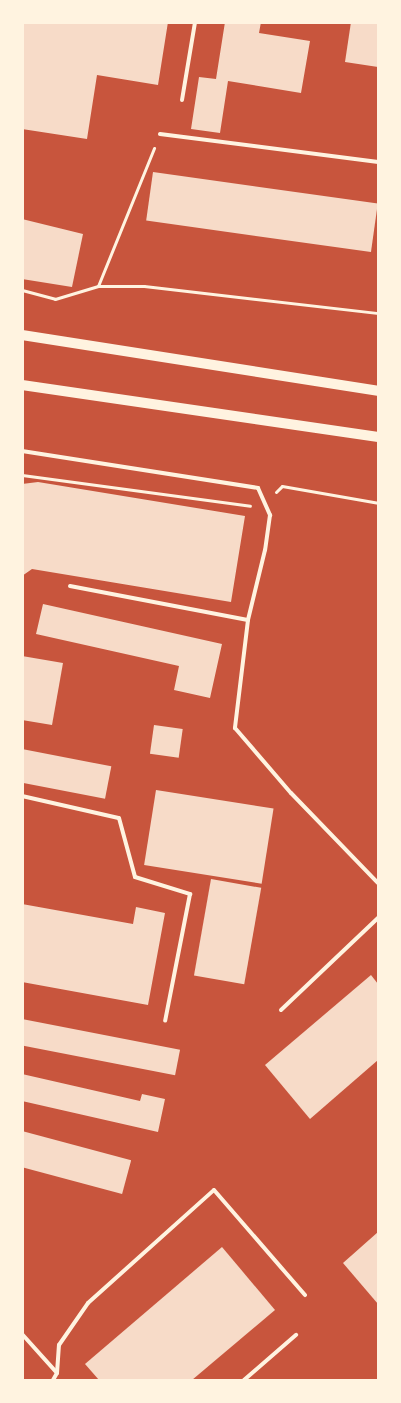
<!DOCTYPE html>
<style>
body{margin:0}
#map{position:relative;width:401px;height:1403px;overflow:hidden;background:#c8553d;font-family:Manrope,sans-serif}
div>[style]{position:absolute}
.building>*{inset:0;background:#f7dbc8;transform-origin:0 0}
.path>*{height:3px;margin:-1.5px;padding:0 1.5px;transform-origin:1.5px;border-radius:1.5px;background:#fff3e0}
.service>*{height:4px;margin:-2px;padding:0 2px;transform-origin:2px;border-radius:2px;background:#fff3e0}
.secondary>*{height:10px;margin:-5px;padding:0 5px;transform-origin:5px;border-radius:5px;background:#fff3e0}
span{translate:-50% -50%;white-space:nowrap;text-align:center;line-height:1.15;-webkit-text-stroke:5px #fff3e0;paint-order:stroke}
.frame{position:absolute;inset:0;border:24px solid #fff3e0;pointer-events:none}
</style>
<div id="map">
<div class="building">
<i style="clip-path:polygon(22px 22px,168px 22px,158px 85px,97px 75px,87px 139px,22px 129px)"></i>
<i style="clip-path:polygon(225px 22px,261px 22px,259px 33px,310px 41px,301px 93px,228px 81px,220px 133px,191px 129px,199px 77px,216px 79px)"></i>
<i style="clip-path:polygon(351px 22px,378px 22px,378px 67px,345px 62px)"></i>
<i style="left:153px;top:172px;width:227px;height:49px;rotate:8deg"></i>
<i style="clip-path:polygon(22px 219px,83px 234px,72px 287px,22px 279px)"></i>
<i style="clip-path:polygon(38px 482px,245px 516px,231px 602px,32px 569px,22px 576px,22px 484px)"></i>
<i style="clip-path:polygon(43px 604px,222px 644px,210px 698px,174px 690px,179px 666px,36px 634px)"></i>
<i style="clip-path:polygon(22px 656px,63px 663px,52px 725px,22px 720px)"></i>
<i style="left:154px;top:725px;width:29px;height:29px;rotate:8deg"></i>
<i style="left:22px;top:749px;width:91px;height:33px;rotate:11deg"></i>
<i style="left:156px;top:790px;width:119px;height:76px;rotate:9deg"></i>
<i style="left:211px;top:879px;width:51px;height:98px;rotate:10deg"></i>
<i style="clip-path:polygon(22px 904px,133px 924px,136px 907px,165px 913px,148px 1005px,22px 982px)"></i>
<i style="clip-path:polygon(371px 975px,378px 984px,378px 1060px,310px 1119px,265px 1065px)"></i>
<i style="left:22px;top:1019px;width:161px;height:26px;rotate:11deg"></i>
<i style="clip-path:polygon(22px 1074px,140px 1101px,142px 1094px,165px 1099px,158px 1132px,22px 1101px)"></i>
<i style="left:22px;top:1131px;width:113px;height:35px;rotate:15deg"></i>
<i style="clip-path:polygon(378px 1232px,378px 1304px,343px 1263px)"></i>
<i style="clip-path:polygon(222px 1247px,275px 1310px,192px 1380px,99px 1380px,85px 1364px)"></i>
</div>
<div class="path">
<i style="left:98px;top:286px;width:149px;rotate:-67.9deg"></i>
<i style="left:22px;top:290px;width:34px;rotate:15deg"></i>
<i style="left:55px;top:299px;width:45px;rotate:-16.8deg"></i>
<i style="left:98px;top:286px;width:46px"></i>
<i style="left:144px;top:286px;width:236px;rotate:6.6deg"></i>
<i style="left:22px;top:475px;width:230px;rotate:7.7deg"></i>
<i style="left:276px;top:492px;width:8px;rotate:-45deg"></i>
<i style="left:282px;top:486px;width:97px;rotate:10deg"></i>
</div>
<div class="service">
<i style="left:182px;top:100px;width:79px;rotate:-80.5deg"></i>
<i style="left:160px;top:134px;width:220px;rotate:7.3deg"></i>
<i style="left:22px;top:451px;width:239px;rotate:8.9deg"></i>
<i style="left:258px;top:488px;width:30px;rotate:66deg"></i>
<i style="left:270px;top:515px;width:35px;rotate:98deg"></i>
<i style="left:265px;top:550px;width:72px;rotate:103.7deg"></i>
<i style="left:248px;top:620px;width:109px;rotate:96.9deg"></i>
<i style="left:235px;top:728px;width:86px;rotate:49.3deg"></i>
<i style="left:291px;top:793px;width:125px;rotate:46deg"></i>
<i style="left:70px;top:586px;width:181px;rotate:10.8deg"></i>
<i style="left:22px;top:796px;width:99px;rotate:12.8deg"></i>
<i style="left:119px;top:818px;width:61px;rotate:74.8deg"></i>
<i style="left:135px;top:877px;width:58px;rotate:17.2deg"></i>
<i style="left:190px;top:894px;width:129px;rotate:101.1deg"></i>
<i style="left:281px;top:1010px;width:134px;rotate:-43.5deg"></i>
<i style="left:22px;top:1334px;width:52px;rotate:48.1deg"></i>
<i style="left:53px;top:1380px;width:8px;rotate:-60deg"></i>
<i style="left:57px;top:1373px;width:28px;rotate:-86deg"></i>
<i style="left:59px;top:1345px;width:51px;rotate:-55.4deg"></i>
<i style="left:88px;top:1303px;width:169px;rotate:-41.9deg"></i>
<i style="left:214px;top:1190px;width:139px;rotate:49.1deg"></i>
<i style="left:244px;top:1380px;width:69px;rotate:-40.9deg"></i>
</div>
<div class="secondary">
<i style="left:22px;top:335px;width:360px;rotate:8.9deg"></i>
<i style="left:22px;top:385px;width:360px;rotate:8.3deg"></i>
</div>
<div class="frame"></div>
</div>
